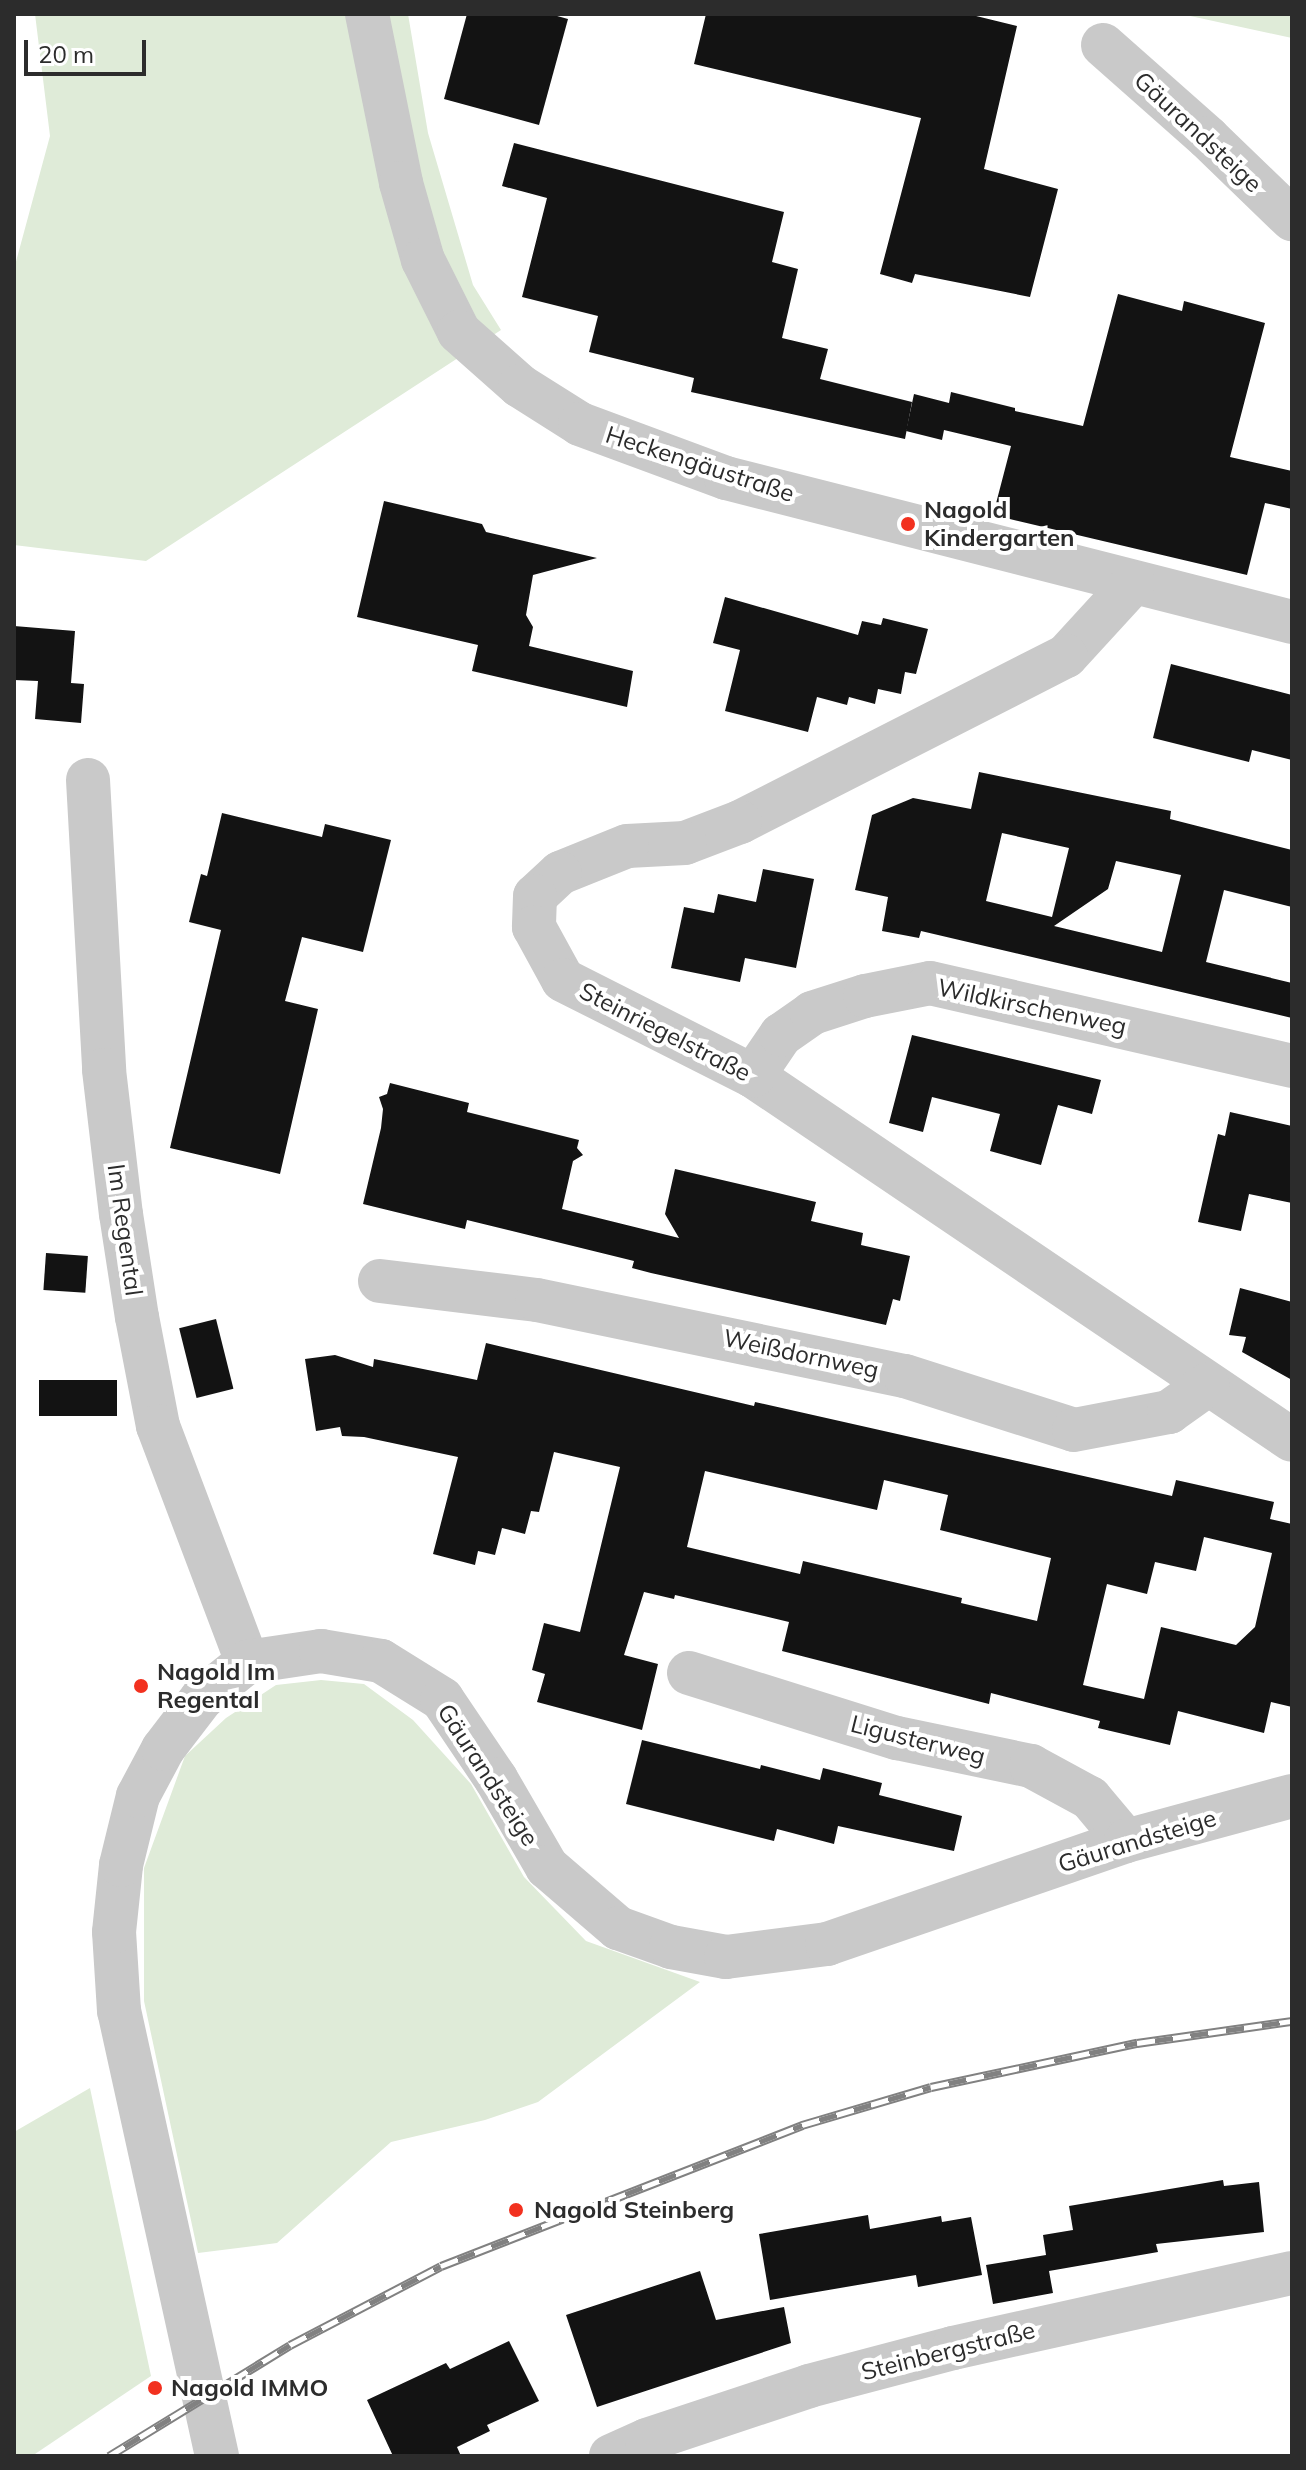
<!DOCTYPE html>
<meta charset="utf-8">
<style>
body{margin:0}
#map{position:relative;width:1306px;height:2470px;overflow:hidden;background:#fff;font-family:Mulish,sans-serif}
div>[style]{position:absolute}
.green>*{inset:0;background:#dfebd8}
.building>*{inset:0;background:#131313;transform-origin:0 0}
.minor>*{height:44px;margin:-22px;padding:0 22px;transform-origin:22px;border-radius:22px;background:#c9c9c9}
.rail>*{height:9px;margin-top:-4.5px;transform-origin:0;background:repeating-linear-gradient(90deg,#fff 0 18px,#818181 0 36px);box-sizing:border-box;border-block:2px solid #818181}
.dots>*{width:22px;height:22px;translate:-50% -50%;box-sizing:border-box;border:4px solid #fff;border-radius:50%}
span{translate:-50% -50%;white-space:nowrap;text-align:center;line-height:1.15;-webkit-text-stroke:8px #fff;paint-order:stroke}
.street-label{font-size:24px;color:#2c2c2c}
.poi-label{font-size:24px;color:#2c2c2c;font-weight:700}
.left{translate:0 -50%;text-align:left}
.frame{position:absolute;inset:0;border:16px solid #2c2c2c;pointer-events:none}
.scale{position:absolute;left:24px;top:40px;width:122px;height:36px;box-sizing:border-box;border:4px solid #2c2c2c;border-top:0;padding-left:10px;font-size:24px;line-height:28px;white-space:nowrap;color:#2c2c2c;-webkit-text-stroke:6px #fff;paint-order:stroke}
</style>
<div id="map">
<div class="green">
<i style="clip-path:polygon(35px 14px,408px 14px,428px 133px,473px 285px,501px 330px,146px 561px,14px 545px,14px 269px,50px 136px)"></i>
<i style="clip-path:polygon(1181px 14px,1292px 14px,1292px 38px)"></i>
<i style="clip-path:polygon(321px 1680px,364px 1684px,413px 1720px,471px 1784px,524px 1877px,586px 1941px,700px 1982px,538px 2102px,485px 2120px,391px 2142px,277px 2243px,198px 2253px,144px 2001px,144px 1868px,185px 1756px,226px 1718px,276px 1685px)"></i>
<i style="clip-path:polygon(90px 2088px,151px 2376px,32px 2456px,14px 2456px,14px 2132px)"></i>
</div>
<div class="building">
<i style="clip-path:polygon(467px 14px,550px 14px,568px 19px,539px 125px,444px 99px)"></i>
<i style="clip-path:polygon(706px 14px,968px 14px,1017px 26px,984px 169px,1058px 189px,1030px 297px,915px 274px,912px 283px,880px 274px,921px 118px,694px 64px)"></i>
<i style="clip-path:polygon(514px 143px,784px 212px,772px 262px,798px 269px,782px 338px,828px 349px,820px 379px,912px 402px,905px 439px,691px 392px,694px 378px,589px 352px,598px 316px,522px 297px,547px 198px,502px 186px)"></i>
<i style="clip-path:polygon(1118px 294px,1182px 311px,1184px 301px,1265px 323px,1230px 457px,1292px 471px,1292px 509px,1265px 503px,1247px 575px,993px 515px,1011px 446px,944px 430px,942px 440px,906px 431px,914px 394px,949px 403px,951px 392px,1015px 408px,1015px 411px,1083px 426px)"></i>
<i style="clip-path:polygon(384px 501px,482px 524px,486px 532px,597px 558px,533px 575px,526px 615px,533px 627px,529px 646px,633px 671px,627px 707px,472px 671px,478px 645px,357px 617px)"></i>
<i style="clip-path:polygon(725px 597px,858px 635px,862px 621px,881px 625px,883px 618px,928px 629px,916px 674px,905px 672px,901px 694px,878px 689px,875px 704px,849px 697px,847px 705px,817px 697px,808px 732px,725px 711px,740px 650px,713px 643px)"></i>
<i style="clip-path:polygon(14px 626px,75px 631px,71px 683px,84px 684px,81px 723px,35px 719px,38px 681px,14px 680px)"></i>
<i style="clip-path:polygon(1171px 664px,1292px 695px,1292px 760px,1252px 750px,1249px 762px,1153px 738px)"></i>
<i style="clip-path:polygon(evenodd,979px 772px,1171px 811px,1170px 819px,1292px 850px,1292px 907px,1224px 890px,1206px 962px,1292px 983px,1292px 1018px,921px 931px,919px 938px,882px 931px,888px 897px,855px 890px,872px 815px,913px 798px,971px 809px,979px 772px,1002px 833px,1069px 848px,1052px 917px,986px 901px,1002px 833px,979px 772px,1116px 861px,1181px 875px,1162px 952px,1054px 926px,1108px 889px,1116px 861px)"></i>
<i style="clip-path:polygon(222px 813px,322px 837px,325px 824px,391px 840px,363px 952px,302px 937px,285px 1001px,318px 1009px,280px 1174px,170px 1148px,221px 930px,189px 922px,201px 874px,207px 876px)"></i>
<i style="clip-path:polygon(763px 869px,814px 879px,796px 968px,745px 958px,740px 982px,671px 968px,684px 907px,714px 913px,718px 894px,756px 902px)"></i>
<i style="clip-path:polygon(912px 1035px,1101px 1080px,1092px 1114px,1058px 1105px,1041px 1165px,990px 1151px,1000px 1114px,932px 1097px,923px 1132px,889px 1123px)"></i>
<i style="clip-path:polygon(390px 1083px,469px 1103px,467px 1112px,579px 1140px,577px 1148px,583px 1155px,573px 1161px,562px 1209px,679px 1238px,665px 1214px,675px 1169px,816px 1202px,811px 1221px,863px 1233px,861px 1245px,910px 1256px,900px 1301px,893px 1299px,886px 1325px,651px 1273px,632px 1268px,634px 1261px,467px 1220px,465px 1229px,363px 1204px,381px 1128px,383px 1109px,379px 1097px,387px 1094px)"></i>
<i style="clip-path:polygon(1230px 1112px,1292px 1126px,1292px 1203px,1249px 1194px,1241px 1231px,1198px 1222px,1218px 1134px,1225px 1136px)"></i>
<i style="left:46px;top:1253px;width:42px;height:37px;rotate:4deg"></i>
<i style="clip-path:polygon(1240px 1288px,1292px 1302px,1292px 1380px,1242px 1352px,1246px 1337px,1229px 1335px)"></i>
<i style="left:216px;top:1319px;width:72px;height:38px;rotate:76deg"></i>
<i style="clip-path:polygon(evenodd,486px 1343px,754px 1406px,755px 1402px,1172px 1496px,1176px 1480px,1274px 1502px,1270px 1519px,1292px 1524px,1292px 1707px,1271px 1702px,1264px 1733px,1178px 1711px,1170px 1745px,1098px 1728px,1100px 1721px,991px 1693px,989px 1704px,782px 1651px,789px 1622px,675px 1595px,674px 1599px,644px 1592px,624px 1655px,658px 1664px,642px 1730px,537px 1702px,545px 1674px,532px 1670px,544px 1623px,580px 1632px,620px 1467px,554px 1452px,539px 1512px,531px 1511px,525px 1534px,502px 1528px,495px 1555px,478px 1551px,475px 1565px,433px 1554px,458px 1457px,364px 1437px,342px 1436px,340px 1427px,316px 1431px,305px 1359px,335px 1355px,373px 1367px,374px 1359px,477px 1380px,486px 1343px,705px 1471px,877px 1510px,884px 1480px,948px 1495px,940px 1530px,1051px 1558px,1037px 1621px,961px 1603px,962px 1598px,803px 1561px,800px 1574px,687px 1547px,705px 1471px,486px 1343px,1204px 1537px,1272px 1553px,1255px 1627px,1236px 1645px,1161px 1627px,1144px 1699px,1083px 1685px,1107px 1584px,1147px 1594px,1155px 1562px,1196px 1571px,1204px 1537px)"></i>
<i style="left:39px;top:1380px;width:78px;height:36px"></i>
<i style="clip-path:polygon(642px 1740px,760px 1769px,761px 1765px,820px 1780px,823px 1768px,882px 1783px,879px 1795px,962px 1816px,954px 1851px,838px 1826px,834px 1844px,777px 1829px,774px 1841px,626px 1804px)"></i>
<i style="clip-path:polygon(1223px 2180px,1224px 2186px,1259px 2182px,1264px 2232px,1156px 2244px,1158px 2252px,1049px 2271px,1053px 2293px,993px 2304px,986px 2265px,1046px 2255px,1043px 2235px,1073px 2230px,1069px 2206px)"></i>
<i style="clip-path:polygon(868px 2215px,870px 2229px,941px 2216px,942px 2222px,971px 2217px,982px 2275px,918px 2287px,916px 2275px,770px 2300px,759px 2234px)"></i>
<i style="clip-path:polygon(700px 2271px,716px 2320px,784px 2307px,791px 2343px,597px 2407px,566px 2315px)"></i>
<i style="clip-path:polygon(509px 2341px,539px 2401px,487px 2425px,490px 2431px,457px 2447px,461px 2456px,393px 2456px,367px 2400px,446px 2363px,450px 2369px)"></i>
</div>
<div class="minor">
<i style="left:367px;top:14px;width:172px;rotate:78.6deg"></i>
<i style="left:401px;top:183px;width:80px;rotate:74.1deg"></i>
<i style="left:423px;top:260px;width:80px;rotate:63.4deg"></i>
<i style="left:459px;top:332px;width:81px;rotate:41.5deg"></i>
<i style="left:520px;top:386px;width:71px;rotate:32.3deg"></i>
<i style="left:580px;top:424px;width:156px;rotate:20.3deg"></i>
<i style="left:726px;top:478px;width:584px;rotate:14.27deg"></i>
<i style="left:1103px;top:45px;width:140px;rotate:41.5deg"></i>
<i style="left:1208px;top:138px;width:117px;rotate:44deg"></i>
<i style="left:1133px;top:583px;width:99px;rotate:132.5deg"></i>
<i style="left:1066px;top:656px;width:366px;rotate:153deg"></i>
<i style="left:740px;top:822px;width:59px;rotate:159.1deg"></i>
<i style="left:685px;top:843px;width:58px;rotate:177deg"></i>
<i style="left:627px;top:846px;width:72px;rotate:158.1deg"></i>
<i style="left:560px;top:873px;width:34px;rotate:137deg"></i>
<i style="left:535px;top:896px;width:31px;rotate:92deg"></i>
<i style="left:534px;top:927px;width:60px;rotate:61.3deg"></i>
<i style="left:563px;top:980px;width:213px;rotate:26.8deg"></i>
<i style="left:753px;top:1076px;width:650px;rotate:34.03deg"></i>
<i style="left:88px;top:780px;width:290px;rotate:86.8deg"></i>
<i style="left:104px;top:1070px;width:145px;rotate:83.3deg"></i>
<i style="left:121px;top:1214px;width:104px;rotate:81.2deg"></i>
<i style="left:137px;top:1317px;width:111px;rotate:79.1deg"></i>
<i style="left:158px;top:1426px;width:252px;rotate:69.3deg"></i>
<i style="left:753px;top:1076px;width:50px;rotate:-55.7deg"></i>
<i style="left:781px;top:1035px;width:38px;rotate:-35deg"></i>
<i style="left:812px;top:1013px;width:56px;rotate:-17.8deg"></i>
<i style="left:865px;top:996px;width:66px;rotate:-11.3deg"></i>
<i style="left:930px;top:983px;width:371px;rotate:12.9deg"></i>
<i style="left:380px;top:1281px;width:158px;rotate:6.9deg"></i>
<i style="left:537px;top:1300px;width:376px;rotate:11.7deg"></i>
<i style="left:905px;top:1376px;width:177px;rotate:17.7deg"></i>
<i style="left:1074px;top:1430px;width:97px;rotate:-10.7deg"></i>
<i style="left:1169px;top:1412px;width:47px;rotate:-35.4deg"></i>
<i style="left:689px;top:1673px;width:218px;rotate:17.4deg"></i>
<i style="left:897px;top:1738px;width:137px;rotate:11.8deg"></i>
<i style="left:1031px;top:1766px;width:67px;rotate:28.5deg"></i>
<i style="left:1090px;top:1798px;width:56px;rotate:50.1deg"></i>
<i style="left:217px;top:2456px;width:456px;rotate:-102.4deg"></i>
<i style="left:119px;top:2011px;width:79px;rotate:-93.6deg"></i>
<i style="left:114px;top:1932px;width:67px;rotate:-84deg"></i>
<i style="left:121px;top:1865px;width:71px;rotate:-76.2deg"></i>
<i style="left:138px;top:1796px;width:53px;rotate:-62deg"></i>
<i style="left:163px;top:1749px;width:64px;rotate:-52.6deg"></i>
<i style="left:202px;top:1698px;width:58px;rotate:-38.7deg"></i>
<i style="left:247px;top:1662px;width:75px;rotate:-8.5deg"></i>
<i style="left:321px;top:1651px;width:61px;rotate:9.5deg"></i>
<i style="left:381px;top:1661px;width:72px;rotate:31.9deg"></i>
<i style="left:442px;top:1699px;width:97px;rotate:56deg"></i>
<i style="left:496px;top:1779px;width:102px;rotate:59.9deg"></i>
<i style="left:547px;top:1867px;width:94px;rotate:40.7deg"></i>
<i style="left:618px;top:1928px;width:56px;rotate:19.7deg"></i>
<i style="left:671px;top:1947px;width:56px;rotate:10.3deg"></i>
<i style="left:726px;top:1957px;width:102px;rotate:-7.3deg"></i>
<i style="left:827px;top:1944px;width:316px;rotate:-19deg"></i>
<i style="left:1126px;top:1841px;width:172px;rotate:-15.2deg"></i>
<i style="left:611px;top:2456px;width:39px;rotate:-24deg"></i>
<i style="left:647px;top:2440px;width:171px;rotate:-18.4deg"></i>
<i style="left:809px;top:2386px;width:149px;rotate:-14.8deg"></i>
<i style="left:953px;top:2348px;width:347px;rotate:-12.5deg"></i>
</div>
<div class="rail">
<i style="left:109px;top:2456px;width:212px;rotate:-31.5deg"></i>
<i style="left:290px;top:2345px;width:170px;rotate:-27.6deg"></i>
<i style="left:441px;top:2266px;width:388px;rotate:-21.3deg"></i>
<i style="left:802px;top:2125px;width:134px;rotate:-16.4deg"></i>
<i style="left:931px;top:2087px;width:211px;rotate:-12.1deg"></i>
<i style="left:1137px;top:2043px;width:157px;rotate:-8.1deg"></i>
</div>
<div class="dots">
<i style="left:908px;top:524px;background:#f2311f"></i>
<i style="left:141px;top:1686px;background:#f2311f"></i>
<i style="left:516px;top:2210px;background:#f2311f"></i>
<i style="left:155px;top:2388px;background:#f2311f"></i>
</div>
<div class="street-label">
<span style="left:1198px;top:132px;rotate:43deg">Gäurandsteige</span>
<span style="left:700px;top:464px;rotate:18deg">Heckengäustraße</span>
<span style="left:1032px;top:1007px;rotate:12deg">Wildkirschenweg</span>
<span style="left:665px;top:1032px;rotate:27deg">Steinriegelstraße</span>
<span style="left:125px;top:1230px;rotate:82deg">Im Regental</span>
<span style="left:801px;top:1354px;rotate:12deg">Weißdornweg</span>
<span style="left:918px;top:1740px;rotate:14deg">Ligusterweg</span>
<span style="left:488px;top:1775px;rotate:57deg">Gäurandsteige</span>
<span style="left:1137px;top:1841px;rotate:-17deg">Gäurandsteige</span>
<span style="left:948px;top:2351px;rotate:-14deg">Steinbergstraße</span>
</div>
<div class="poi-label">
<span class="left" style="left:924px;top:524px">Nagold<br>Kindergarten</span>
<span class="left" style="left:157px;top:1686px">Nagold Im<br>Regental</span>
<span class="left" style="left:534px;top:2210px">Nagold Steinberg</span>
<span class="left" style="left:171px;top:2388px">Nagold IMMO</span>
</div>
<div class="frame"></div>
<div class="scale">20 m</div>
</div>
